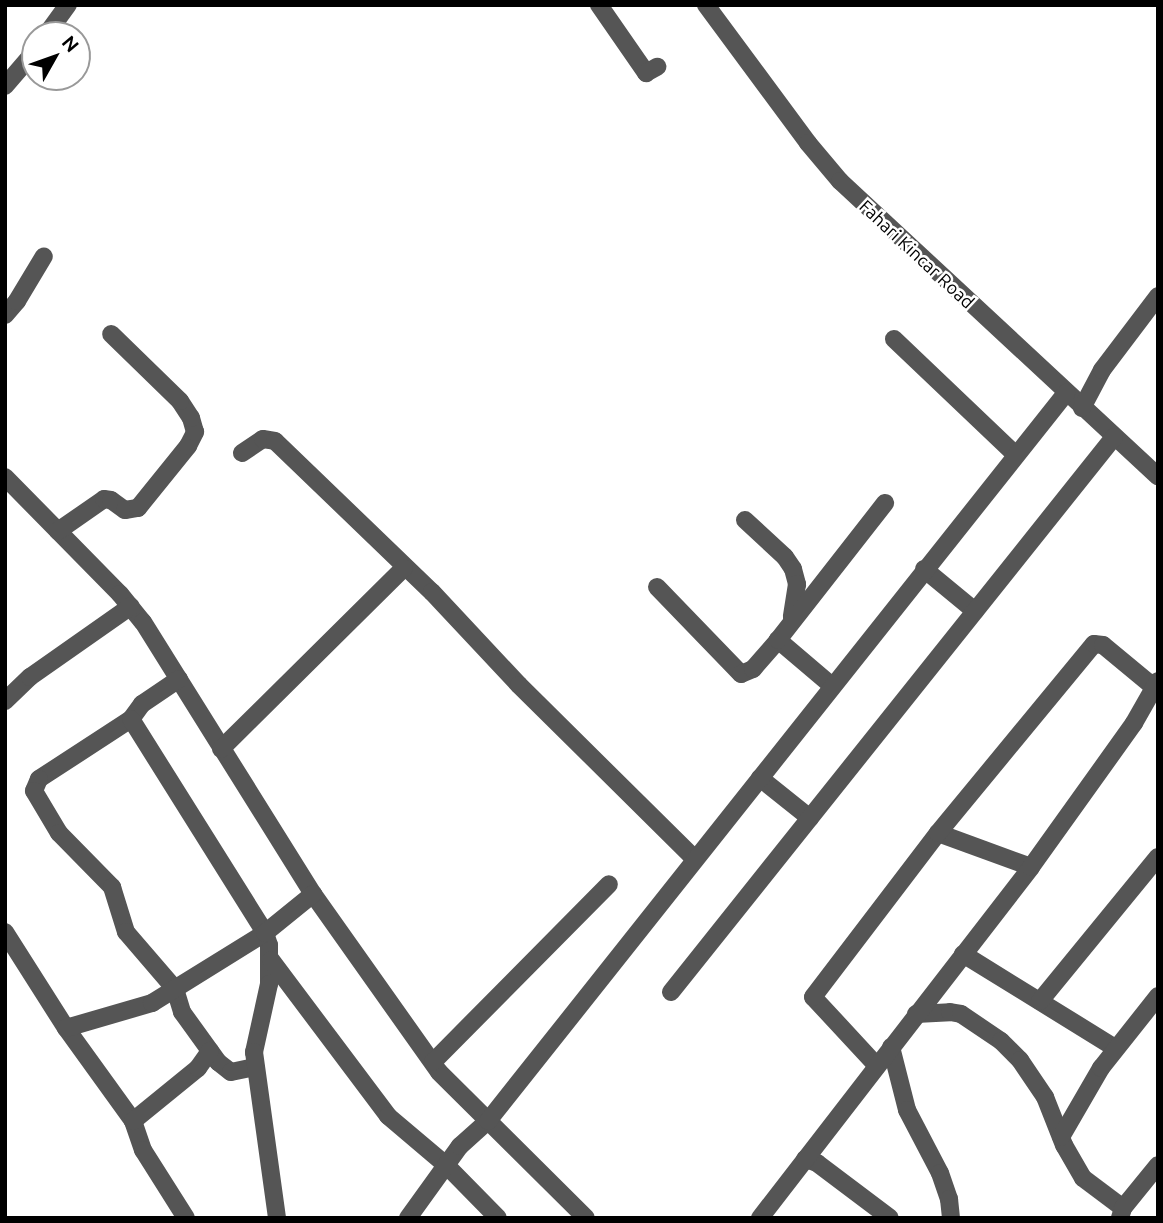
<!DOCTYPE html>
<style>
body{margin:0}
#map{position:relative;width:1163px;height:1223px;overflow:hidden;background:#fff;font-family:Ubuntu,sans-serif}
div>[style]{position:absolute}
.minor>*{height:18px;margin:-9px;padding:0 9px;transform-origin:9px;border-radius:9px;background:#555}
span{translate:-50% -50%;white-space:nowrap;text-align:center;line-height:1.15;-webkit-text-stroke:5px #fff;paint-order:stroke}
.street-label{font-size:18px;color:#000}
.frame{position:absolute;inset:0;border:7px solid #000;pointer-events:none}
.north{position:absolute;left:21px;top:21px;width:70px;height:70px;box-sizing:border-box;background:#fff;border:2px solid #999;border-radius:50%;rotate:50deg;font-size:19px;font-weight:700;line-height:28px;text-align:center;color:#000}
.north::after{content:'';display:block;margin:auto;width:24px;height:32px;background:#000;clip-path:polygon(50% 0,100% 100%,50% 72%,0 100%)}
</style>
<div id="map">
<div class="minor">
<i style="left:599px;top:5px;width:83px;rotate:55.3deg"></i>
<i style="left:646px;top:73px;width:13px;rotate:-29deg"></i>
<i style="left:706px;top:5px;width:172px;rotate:53.5deg"></i>
<i style="left:808px;top:143px;width:50px;rotate:49.9deg"></i>
<i style="left:840px;top:181px;width:434px;rotate:42.9deg"></i>
<i style="left:46px;top:35px;width:37px;rotate:-54deg"></i>
<i style="left:5px;top:86px;width:46px;rotate:-49.4deg"></i>
<i style="left:5px;top:315px;width:18px;rotate:-49deg"></i>
<i style="left:17px;top:301px;width:52px;rotate:-59deg"></i>
<i style="left:894px;top:339px;width:168px;rotate:43.6deg"></i>
<i style="left:1082px;top:408px;width:43px;rotate:-62.2deg"></i>
<i style="left:1102px;top:370px;width:93px;rotate:-52.9deg"></i>
<i style="left:242px;top:453px;width:25px;rotate:-34deg"></i>
<i style="left:263px;top:439px;width:12px;rotate:9deg"></i>
<i style="left:275px;top:441px;width:218px;rotate:43.9deg"></i>
<i style="left:432px;top:592px;width:127px;rotate:46.9deg"></i>
<i style="left:519px;top:685px;width:247px;rotate:44.7deg"></i>
<i style="left:5px;top:477px;width:164px;rotate:45.5deg"></i>
<i style="left:120px;top:594px;width:36px;rotate:51deg"></i>
<i style="left:143px;top:622px;width:321px;rotate:58deg"></i>
<i style="left:313px;top:894px;width:218px;rotate:54.7deg"></i>
<i style="left:439px;top:1072px;width:207px;rotate:44.8deg"></i>
<i style="left:745px;top:520px;width:54px;rotate:42.8deg"></i>
<i style="left:785px;top:557px;width:14px;rotate:56deg"></i>
<i style="left:793px;top:569px;width:16px;rotate:75deg"></i>
<i style="left:797px;top:584px;width:33px;rotate:99deg"></i>
<i style="left:58px;top:531px;width:56px;rotate:-34.8deg"></i>
<i style="left:104px;top:499px;width:7px;rotate:8deg"></i>
<i style="left:111px;top:500px;width:17px;rotate:36deg"></i>
<i style="left:125px;top:510px;width:13px;rotate:-9deg"></i>
<i style="left:138px;top:508px;width:80px;rotate:-51.1deg"></i>
<i style="left:188px;top:446px;width:16px;rotate:-63deg"></i>
<i style="left:195px;top:432px;width:15px;rotate:-106deg"></i>
<i style="left:191px;top:418px;width:20px;rotate:-123deg"></i>
<i style="left:180px;top:401px;width:96px;rotate:-135.8deg"></i>
<i style="left:924px;top:569px;width:66px;rotate:39.5deg"></i>
<i style="left:657px;top:587px;width:121px;rotate:46deg"></i>
<i style="left:741px;top:674px;width:13px;rotate:-23deg"></i>
<i style="left:753px;top:669px;width:38px;rotate:-49deg"></i>
<i style="left:179px;top:679px;width:45px;rotate:146deg"></i>
<i style="left:142px;top:704px;width:19px;rotate:126deg"></i>
<i style="left:131px;top:719px;width:110px;rotate:146.9deg"></i>
<i style="left:39px;top:779px;width:13px;rotate:113deg"></i>
<i style="left:34px;top:791px;width:49px;rotate:59.2deg"></i>
<i style="left:59px;top:833px;width:76px;rotate:45.5deg"></i>
<i style="left:112px;top:887px;width:47px;rotate:72.7deg"></i>
<i style="left:126px;top:932px;width:75px;rotate:49.3deg"></i>
<i style="left:175px;top:989px;width:24px;rotate:73deg"></i>
<i style="left:182px;top:1012px;width:62px;rotate:54.2deg"></i>
<i style="left:218px;top:1062px;width:16px;rotate:38deg"></i>
<i style="left:231px;top:1072px;width:25px;rotate:-12deg"></i>
<i style="left:831px;top:685px;width:70px;rotate:-139.7deg"></i>
<i style="left:778px;top:640px;width:174px;rotate:-52deg"></i>
<i style="left:5px;top:701px;width:35px;rotate:-44deg"></i>
<i style="left:30px;top:677px;width:123px;rotate:-35.1deg"></i>
<i style="left:131px;top:719px;width:252px;rotate:57.9deg"></i>
<i style="left:265px;top:933px;width:13px;rotate:72deg"></i>
<i style="left:269px;top:945px;width:39px;rotate:90deg"></i>
<i style="left:269px;top:984px;width:70px;rotate:102.4deg"></i>
<i style="left:254px;top:1052px;width:168px;rotate:82.1deg"></i>
<i style="left:221px;top:749px;width:257px;rotate:-44.7deg"></i>
<i style="left:760px;top:778px;width:64px;rotate:38.7deg"></i>
<i style="left:938px;top:833px;width:99px;rotate:20.1deg"></i>
<i style="left:5px;top:932px;width:114px;rotate:57.6deg"></i>
<i style="left:66px;top:1028px;width:115px;rotate:54.2deg"></i>
<i style="left:133px;top:1121px;width:31px;rotate:71deg"></i>
<i style="left:143px;top:1150px;width:80px;rotate:57.7deg"></i>
<i style="left:963px;top:954px;width:179px;rotate:31.7deg"></i>
<i style="left:271px;top:960px;width:195px;rotate:53.1deg"></i>
<i style="left:388px;top:1116px;width:76px;rotate:40.2deg"></i>
<i style="left:446px;top:1165px;width:74px;rotate:45.5deg"></i>
<i style="left:671px;top:992px;width:710px;rotate:-51.4deg"></i>
<i style="left:1040px;top:1001px;width:186px;rotate:-50.7deg"></i>
<i style="left:916px;top:1014px;width:34px;rotate:-3deg"></i>
<i style="left:950px;top:1012px;width:11px;rotate:10deg"></i>
<i style="left:961px;top:1014px;width:48px;rotate:34deg"></i>
<i style="left:1001px;top:1041px;width:27px;rotate:45deg"></i>
<i style="left:1020px;top:1060px;width:45px;rotate:56deg"></i>
<i style="left:1045px;top:1097px;width:52px;rotate:68.4deg"></i>
<i style="left:1064px;top:1145px;width:38px;rotate:60deg"></i>
<i style="left:1083px;top:1178px;width:50px;rotate:36.9deg"></i>
<i style="left:66px;top:1028px;width:90px;rotate:-16.2deg"></i>
<i style="left:152px;top:1003px;width:133px;rotate:-31.8deg"></i>
<i style="left:265px;top:933px;width:62px;rotate:-39.1deg"></i>
<i style="left:891px;top:1047px;width:65px;rotate:75.7deg"></i>
<i style="left:907px;top:1110px;width:71px;rotate:62.4deg"></i>
<i style="left:940px;top:1173px;width:28px;rotate:71deg"></i>
<i style="left:949px;top:1199px;width:19px;rotate:84deg"></i>
<i style="left:433px;top:1062px;width:250px;rotate:-45.3deg"></i>
<i style="left:877px;top:1066px;width:94px;rotate:-132.8deg"></i>
<i style="left:813px;top:997px;width:206px;rotate:-52.7deg"></i>
<i style="left:938px;top:833px;width:245px;rotate:-50.5deg"></i>
<i style="left:1094px;top:644px;width:9px;rotate:6deg"></i>
<i style="left:1103px;top:645px;width:67px;rotate:39.6deg"></i>
<i style="left:133px;top:1121px;width:84px;rotate:-39.2deg"></i>
<i style="left:198px;top:1068px;width:21px;rotate:-55deg"></i>
<i style="left:1061px;top:1137px;width:80px;rotate:-59.9deg"></i>
<i style="left:1101px;top:1068px;width:92px;rotate:-51.6deg"></i>
<i style="left:805px;top:1159px;width:13px;rotate:18deg"></i>
<i style="left:817px;top:1163px;width:91px;rotate:37deg"></i>
<i style="left:408px;top:1218px;width:89px;rotate:-54.2deg"></i>
<i style="left:460px;top:1146px;width:38px;rotate:-42deg"></i>
<i style="left:488px;top:1121px;width:930px;rotate:-51.55deg"></i>
<i style="left:760px;top:1218px;width:443px;rotate:-52.3deg"></i>
<i style="left:1031px;top:867px;width:177px;rotate:-54.4deg"></i>
<i style="left:1134px;top:723px;width:48px;rotate:-60.3deg"></i>
<i style="left:1120px;top:1218px;width:10px;rotate:-73deg"></i>
<i style="left:1123px;top:1208px;width:55px;rotate:-50.9deg"></i>
</div>
<div class="street-label">
<span style="left:917px;top:254px;rotate:43deg">Fahari Kincar Road</span>
</div>
<div class="frame"></div>
<div class="north">N</div>
</div>
